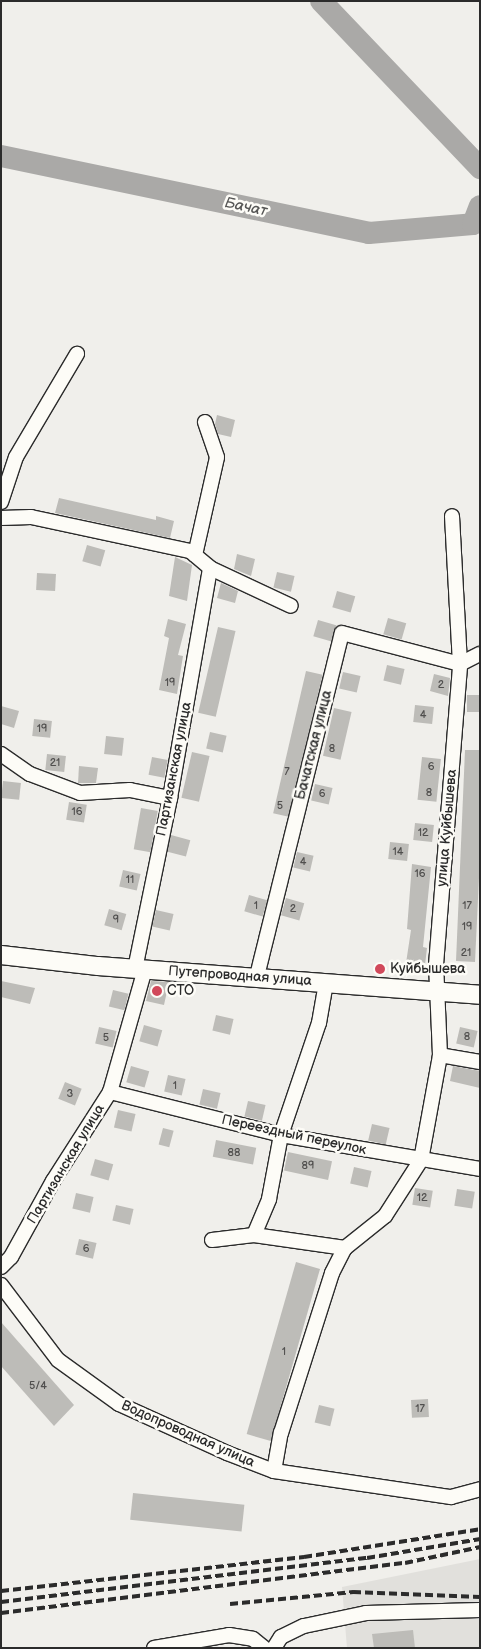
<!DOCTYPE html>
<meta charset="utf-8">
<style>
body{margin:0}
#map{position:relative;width:481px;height:1649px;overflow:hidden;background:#f0efeb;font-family:"Balsamiq Sans",sans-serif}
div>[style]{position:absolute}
.built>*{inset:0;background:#e1e0dc}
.river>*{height:22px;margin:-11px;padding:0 11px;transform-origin:11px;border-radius:11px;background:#aaa9a7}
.building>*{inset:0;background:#bdbcb8;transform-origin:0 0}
.roads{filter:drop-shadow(1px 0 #2b2b2b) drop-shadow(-1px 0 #2b2b2b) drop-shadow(0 1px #2b2b2b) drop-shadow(0 -1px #2b2b2b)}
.minor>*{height:14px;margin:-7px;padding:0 7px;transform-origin:7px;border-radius:7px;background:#fdfcf7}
.major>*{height:18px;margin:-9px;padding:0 9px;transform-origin:9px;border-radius:9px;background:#fdfcf7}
.rail>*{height:4px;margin-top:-2px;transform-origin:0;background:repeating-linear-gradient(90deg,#2b2b2b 0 8px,transparent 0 12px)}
.dots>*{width:14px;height:14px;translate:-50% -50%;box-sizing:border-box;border:2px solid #fdfcf7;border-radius:50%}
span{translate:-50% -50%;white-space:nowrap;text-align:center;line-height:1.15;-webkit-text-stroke:5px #fdfcf7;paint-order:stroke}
.number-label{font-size:11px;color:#504f4e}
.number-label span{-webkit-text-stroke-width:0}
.street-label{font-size:14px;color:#2b2b2b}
.poi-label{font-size:14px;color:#2b2b2b}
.left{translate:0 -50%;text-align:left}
.water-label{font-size:15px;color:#575756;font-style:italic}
.frame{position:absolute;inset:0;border:2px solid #2b2b2b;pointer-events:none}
</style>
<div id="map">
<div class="built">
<i style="clip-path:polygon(480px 1559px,480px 1648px,347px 1648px,342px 1587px)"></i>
</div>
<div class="river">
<i style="left:321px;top:1px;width:231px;rotate:46.4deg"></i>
<i style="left:1px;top:156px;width:376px;rotate:11.8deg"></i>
<i style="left:369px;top:233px;width:104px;rotate:-4.9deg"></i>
<i style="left:473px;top:224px;width:19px;rotate:-69deg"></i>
</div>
<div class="building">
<i style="clip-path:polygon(217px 415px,235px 420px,231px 437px,218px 434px,215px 424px)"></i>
<i style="clip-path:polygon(59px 498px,156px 520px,156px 516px,174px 521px,170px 538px,55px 513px)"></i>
<i style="left:87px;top:545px;width:19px;height:17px;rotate:16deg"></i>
<i style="clip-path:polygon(237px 554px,255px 559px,251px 576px,234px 569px)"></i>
<i style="clip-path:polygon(175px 557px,192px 565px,187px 601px,169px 596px)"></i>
<i style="left:277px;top:572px;width:18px;height:16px;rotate:13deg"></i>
<i style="left:37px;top:573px;width:19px;height:17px;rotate:3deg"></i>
<i style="clip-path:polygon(221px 583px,238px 591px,235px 603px,217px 598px)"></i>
<i style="left:337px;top:591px;width:19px;height:17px;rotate:16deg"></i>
<i style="left:388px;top:618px;width:19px;height:17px;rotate:16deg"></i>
<i style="clip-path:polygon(168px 619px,186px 624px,178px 655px,183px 656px,177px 694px,159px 690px,169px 638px,164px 636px)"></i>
<i style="left:318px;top:620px;width:19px;height:17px;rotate:16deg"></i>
<i style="left:218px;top:627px;width:18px;height:88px;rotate:13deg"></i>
<i style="left:387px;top:665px;width:18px;height:16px;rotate:13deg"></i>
<i style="left:306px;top:671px;width:17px;height:146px;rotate:13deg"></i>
<i style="left:343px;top:672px;width:18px;height:17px;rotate:13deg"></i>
<i style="clip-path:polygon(434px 674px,450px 678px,448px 696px,430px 691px)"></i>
<i style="left:467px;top:695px;width:13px;height:17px"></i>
<i style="left:415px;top:705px;width:19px;height:17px;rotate:6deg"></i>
<i style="clip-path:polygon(1px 706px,19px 711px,14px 728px,1px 724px)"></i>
<i style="left:334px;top:708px;width:18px;height:49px;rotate:13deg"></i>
<i style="left:34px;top:719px;width:18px;height:17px;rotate:6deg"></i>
<i style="left:210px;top:732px;width:17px;height:17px;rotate:13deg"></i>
<i style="left:106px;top:736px;width:18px;height:18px;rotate:6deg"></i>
<i style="clip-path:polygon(465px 750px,480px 750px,480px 857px,475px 962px,456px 961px)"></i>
<i style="left:192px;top:752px;width:18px;height:47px;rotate:13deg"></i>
<i style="left:47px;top:754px;width:19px;height:16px;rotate:6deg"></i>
<i style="left:152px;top:757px;width:16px;height:18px;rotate:11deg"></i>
<i style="left:422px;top:757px;width:19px;height:43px;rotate:6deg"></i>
<i style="clip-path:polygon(79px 766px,98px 768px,96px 783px,78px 783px)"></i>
<i style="left:3px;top:781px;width:18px;height:17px;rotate:6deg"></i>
<i style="left:315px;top:784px;width:18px;height:17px;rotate:13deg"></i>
<i style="left:69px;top:802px;width:18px;height:18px;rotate:9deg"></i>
<i style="left:141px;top:808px;width:17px;height:42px;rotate:10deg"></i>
<i style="left:415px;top:823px;width:19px;height:17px;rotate:6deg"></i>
<i style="left:171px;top:835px;width:20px;height:17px;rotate:15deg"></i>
<i style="left:390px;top:842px;width:19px;height:17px;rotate:6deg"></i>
<i style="left:297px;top:852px;width:17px;height:16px;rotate:13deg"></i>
<i style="clip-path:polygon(412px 864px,431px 867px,423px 947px,427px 948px,425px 965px,406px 963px,411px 930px,407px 929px)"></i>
<i style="left:123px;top:870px;width:18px;height:17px;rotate:13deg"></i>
<i style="left:249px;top:895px;width:19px;height:17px;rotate:16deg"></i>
<i style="left:286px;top:898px;width:19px;height:18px;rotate:16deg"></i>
<i style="left:109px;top:909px;width:18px;height:17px;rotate:16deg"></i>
<i style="left:156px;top:910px;width:18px;height:17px;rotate:13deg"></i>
<i style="clip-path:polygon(1px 981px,35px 988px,30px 1004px,1px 997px)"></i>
<i style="clip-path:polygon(151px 981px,169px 982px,164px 1005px,146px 1001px)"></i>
<i style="left:113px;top:990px;width:16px;height:17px;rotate:14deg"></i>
<i style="left:216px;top:1015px;width:18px;height:16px;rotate:13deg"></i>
<i style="left:144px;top:1025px;width:19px;height:17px;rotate:16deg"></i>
<i style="left:99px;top:1027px;width:18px;height:17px;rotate:13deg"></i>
<i style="left:460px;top:1027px;width:18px;height:17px;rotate:13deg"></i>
<i style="left:131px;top:1066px;width:19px;height:17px;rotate:16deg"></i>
<i style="clip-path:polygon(453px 1066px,480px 1071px,480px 1088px,450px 1081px)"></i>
<i style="left:168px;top:1075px;width:18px;height:17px;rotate:13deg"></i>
<i style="left:65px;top:1082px;width:18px;height:18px;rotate:22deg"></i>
<i style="left:203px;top:1089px;width:18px;height:16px;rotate:13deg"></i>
<i style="left:248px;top:1101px;width:18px;height:16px;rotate:13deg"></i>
<i style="left:118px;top:1110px;width:18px;height:18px;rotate:13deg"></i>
<i style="left:372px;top:1124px;width:18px;height:17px;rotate:13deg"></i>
<i style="left:163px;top:1128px;width:11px;height:17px;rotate:15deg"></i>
<i style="left:216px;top:1140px;width:41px;height:17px;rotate:11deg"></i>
<i style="left:288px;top:1152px;width:45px;height:19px;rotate:12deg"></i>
<i style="left:95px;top:1159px;width:19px;height:17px;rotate:16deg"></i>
<i style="left:354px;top:1167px;width:18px;height:17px;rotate:13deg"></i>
<i style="left:415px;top:1188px;width:18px;height:17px;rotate:9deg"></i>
<i style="left:457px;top:1189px;width:18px;height:17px;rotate:9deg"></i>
<i style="left:76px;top:1193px;width:18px;height:16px;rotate:13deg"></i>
<i style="left:116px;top:1205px;width:18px;height:16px;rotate:13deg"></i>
<i style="left:79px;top:1239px;width:18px;height:16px;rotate:13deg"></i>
<i style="left:296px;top:1262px;width:25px;height:179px;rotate:16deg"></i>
<i style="clip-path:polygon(1px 1322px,74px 1405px,54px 1426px,1px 1366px)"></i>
<i style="left:428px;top:1399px;width:18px;height:17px;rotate:87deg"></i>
<i style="left:319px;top:1405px;width:16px;height:18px;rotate:14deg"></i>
<i style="left:133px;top:1493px;width:112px;height:27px;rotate:6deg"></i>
<i style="clip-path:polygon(413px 1630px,415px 1648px,374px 1648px,372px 1634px)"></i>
</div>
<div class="roads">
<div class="minor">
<i style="left:1px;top:502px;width:47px;rotate:-71.6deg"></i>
<i style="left:16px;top:457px;width:120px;rotate:-59.4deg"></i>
<i style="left:1px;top:518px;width:30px;rotate:-2deg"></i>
<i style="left:31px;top:517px;width:163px;rotate:12.1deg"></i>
<i style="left:190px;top:551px;width:26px;rotate:40deg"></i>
<i style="left:210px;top:568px;width:89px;rotate:25.1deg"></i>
<i style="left:195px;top:555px;width:100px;rotate:-77.3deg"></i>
<i style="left:217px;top:457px;width:37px;rotate:-109deg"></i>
<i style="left:460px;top:664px;width:22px;rotate:-27deg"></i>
<i style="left:1px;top:754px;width:35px;rotate:35deg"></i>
<i style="left:30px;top:774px;width:53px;rotate:20.8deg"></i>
<i style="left:80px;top:793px;width:50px;rotate:-3.4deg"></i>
<i style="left:130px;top:790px;width:41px;rotate:11.3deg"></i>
<i style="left:135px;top:969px;width:175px;rotate:-78.4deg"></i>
<i style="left:170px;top:798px;width:233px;rotate:-80.1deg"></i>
<i style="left:257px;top:976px;width:353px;rotate:-76.1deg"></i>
<i style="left:342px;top:633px;width:122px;rotate:14.7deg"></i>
<i style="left:440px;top:1055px;width:41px;rotate:9.9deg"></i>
<i style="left:110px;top:1092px;width:176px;rotate:14.1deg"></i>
<i style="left:281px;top:1135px;width:202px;rotate:9.7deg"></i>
<i style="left:254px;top:1235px;width:39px;rotate:-67deg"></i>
<i style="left:269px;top:1199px;width:65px;rotate:-79.4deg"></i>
<i style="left:281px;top:1135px;width:118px;rotate:-71.3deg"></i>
<i style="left:319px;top:1023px;width:41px;rotate:-80.1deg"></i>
<i style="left:212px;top:1240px;width:42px;rotate:-6.8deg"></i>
<i style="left:254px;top:1235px;width:92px;rotate:8.1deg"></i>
<i style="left:1px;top:1267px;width:14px;rotate:-45deg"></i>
<i style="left:11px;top:1257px;width:87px;rotate:-61.1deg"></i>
<i style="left:53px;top:1181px;width:106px;rotate:-57.4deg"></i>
<i style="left:110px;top:1092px;width:128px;rotate:-74.1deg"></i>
<i style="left:1px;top:1285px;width:94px;rotate:52.8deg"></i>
<i style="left:58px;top:1360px;width:75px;rotate:35.8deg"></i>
<i style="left:119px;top:1404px;width:119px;rotate:24.4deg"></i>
<i style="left:227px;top:1453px;width:50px;rotate:21deg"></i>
<i style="left:274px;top:1471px;width:179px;rotate:8.4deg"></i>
<i style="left:451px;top:1497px;width:30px;rotate:-15deg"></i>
<i style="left:274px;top:1471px;width:39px;rotate:-80deg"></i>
<i style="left:281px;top:1433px;width:168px;rotate:-72.3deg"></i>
<i style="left:332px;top:1273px;width:28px;rotate:-63deg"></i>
<i style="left:345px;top:1248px;width:51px;rotate:-38.7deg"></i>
<i style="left:385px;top:1216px;width:67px;rotate:-57.3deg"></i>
<i style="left:421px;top:1160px;width:107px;rotate:-79.7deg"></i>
<i style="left:440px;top:1055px;width:90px;rotate:-92.5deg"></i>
<i style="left:436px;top:965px;width:302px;rotate:-85.4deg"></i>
<i style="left:460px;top:664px;width:148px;rotate:-93.1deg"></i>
<i style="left:154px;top:1648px;width:76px;rotate:-9.8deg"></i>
<i style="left:229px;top:1635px;width:24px;rotate:9deg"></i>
<i style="left:253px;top:1639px;width:14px;rotate:39deg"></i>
<i style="left:274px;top:1648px;width:13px;rotate:-58deg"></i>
<i style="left:281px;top:1637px;width:25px;rotate:-26deg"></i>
<i style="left:304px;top:1626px;width:63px;rotate:-11.8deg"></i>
<i style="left:366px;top:1613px;width:114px;rotate:-1.5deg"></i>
</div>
<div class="major">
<i style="left:1px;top:955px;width:98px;rotate:6.5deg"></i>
<i style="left:98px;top:966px;width:383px;rotate:4.3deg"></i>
</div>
</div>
<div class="rail">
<i style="left:1px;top:1591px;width:305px;rotate:-6.4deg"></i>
<i style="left:304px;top:1557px;width:178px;rotate:-9deg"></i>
<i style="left:1px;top:1602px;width:369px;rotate:-6.9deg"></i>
<i style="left:367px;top:1558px;width:115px;rotate:-9.5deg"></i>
<i style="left:230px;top:1604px;width:124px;rotate:-5.6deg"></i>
<i style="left:353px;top:1592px;width:127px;rotate:2.3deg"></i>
<i style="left:1px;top:1613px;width:407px;rotate:-7.1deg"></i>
<i style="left:405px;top:1563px;width:77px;rotate:-12deg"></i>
</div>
<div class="dots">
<i style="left:380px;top:969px;background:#d1495b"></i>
<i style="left:157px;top:991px;background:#d1495b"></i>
</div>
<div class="number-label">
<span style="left:170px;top:683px">19</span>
<span style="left:441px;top:685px">2</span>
<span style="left:423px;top:715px">4</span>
<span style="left:42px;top:729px">19</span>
<span style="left:332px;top:749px">8</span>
<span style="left:55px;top:763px">21</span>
<span style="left:431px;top:767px">6</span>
<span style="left:287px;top:772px">7</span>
<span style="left:429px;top:793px">8</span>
<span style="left:322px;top:794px">6</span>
<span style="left:280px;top:806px">5</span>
<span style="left:77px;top:812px">16</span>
<span style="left:423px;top:833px">12</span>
<span style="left:398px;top:852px">14</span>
<span style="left:303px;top:862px">4</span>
<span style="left:420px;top:874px">16</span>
<span style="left:130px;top:880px">11</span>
<span style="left:256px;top:906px">1</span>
<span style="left:467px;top:906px">17</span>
<span style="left:293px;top:909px">2</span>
<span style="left:116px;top:920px">9</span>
<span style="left:467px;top:927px">19</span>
<span style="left:466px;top:953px">21</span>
<span style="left:467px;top:1037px">8</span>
<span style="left:106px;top:1038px">5</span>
<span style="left:175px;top:1086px">1</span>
<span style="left:70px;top:1094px">3</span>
<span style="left:234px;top:1153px">88</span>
<span style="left:308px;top:1166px">89</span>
<span style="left:422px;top:1198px">12</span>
<span style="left:86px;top:1249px">6</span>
<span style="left:284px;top:1352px">1</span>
<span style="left:38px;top:1386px">5/4</span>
<span style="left:420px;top:1409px">17</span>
</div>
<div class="street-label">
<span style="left:314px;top:745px;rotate:-76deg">Бачатская улица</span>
<span style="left:174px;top:769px;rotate:-79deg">Партизанская улица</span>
<span style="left:447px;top:828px;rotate:-85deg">улица Куйбышева</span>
<span style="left:240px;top:976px;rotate:4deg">Путепроводная улица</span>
<span style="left:294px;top:1135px;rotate:12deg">Переездный переулок</span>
<span style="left:66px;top:1164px;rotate:-59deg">Партизанская улица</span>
<span style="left:188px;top:1434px;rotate:24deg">Водопроводная улица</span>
</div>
<div class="poi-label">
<span class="left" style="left:390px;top:969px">Куйбышева</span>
<span class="left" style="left:167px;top:991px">СТО</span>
</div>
<div class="water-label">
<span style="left:246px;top:207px;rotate:12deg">Бачат</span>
</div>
<div class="frame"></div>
</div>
